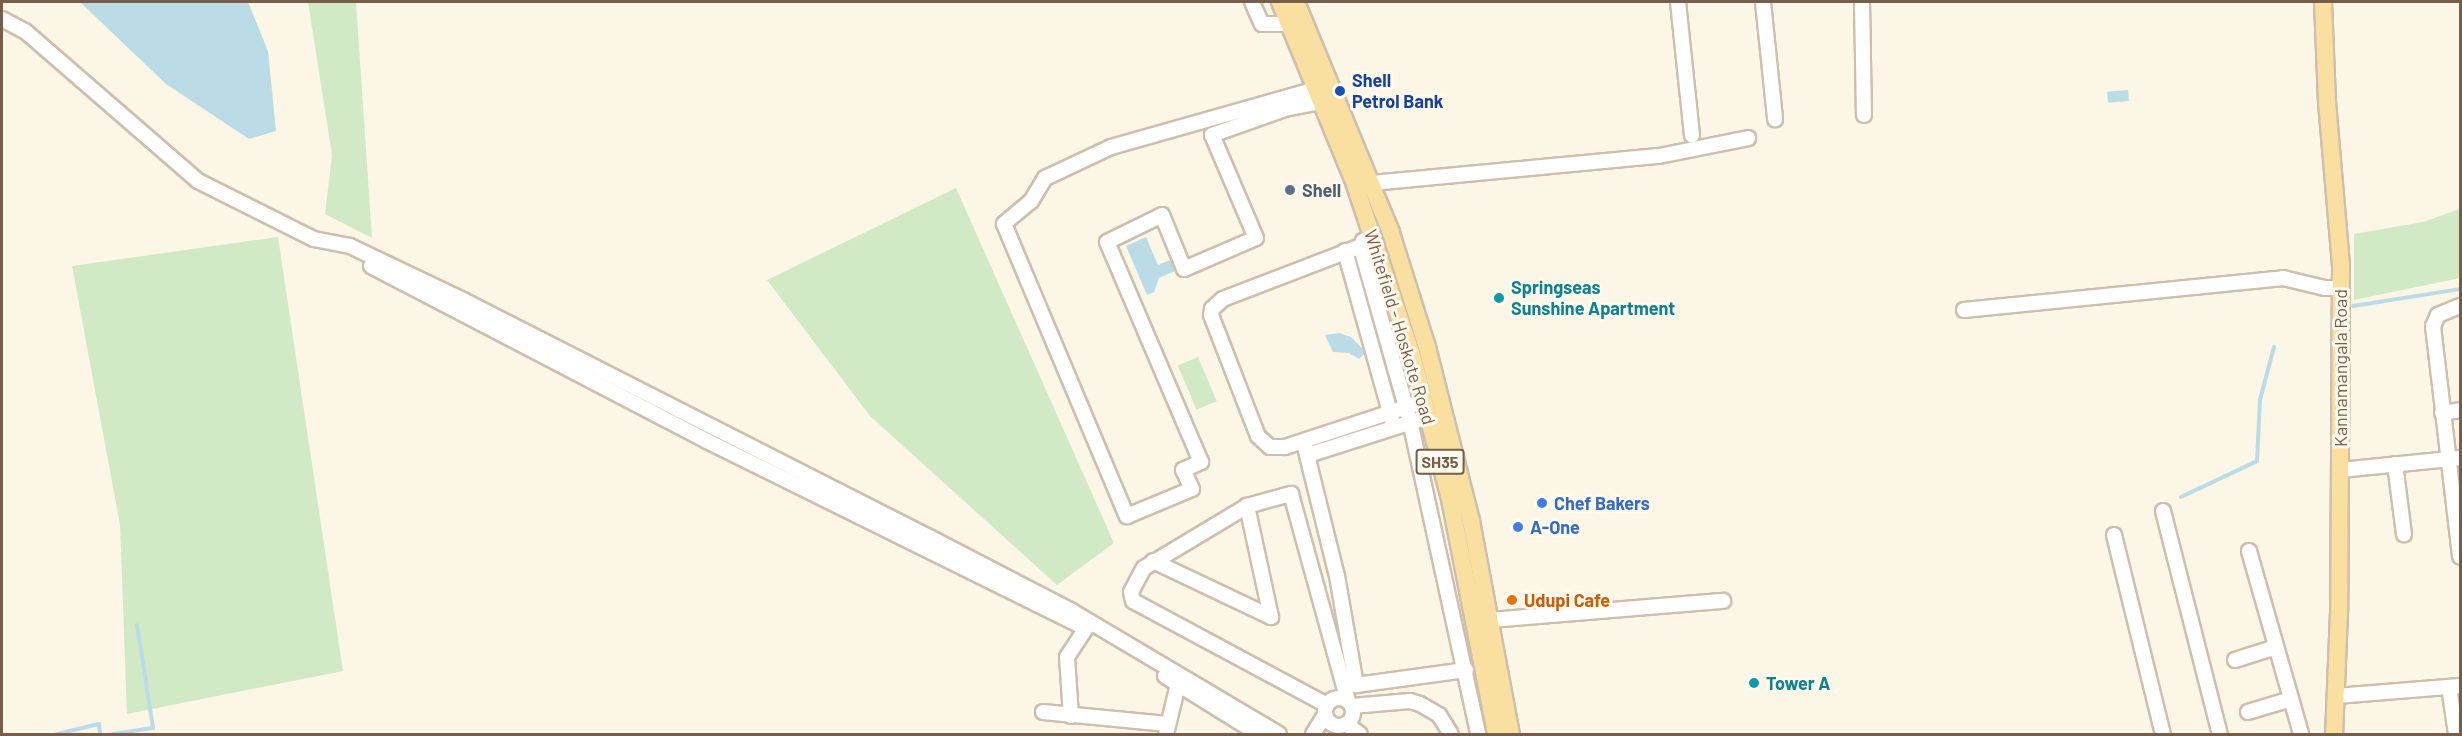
<!DOCTYPE html>
<style>
body{margin:0}
#map{position:relative;width:2462px;height:736px;overflow:hidden;background:#fcf6e7;font-family:Barlow,sans-serif}
div>[style]{position:absolute}
.green>*{inset:0;background:#d1eac5;transform-origin:0 0}
.water>*{inset:0;background:#bbdce6;transform-origin:0 0}
.stream>*{height:4px;margin:-2px;padding:0 2px;transform-origin:2px;border-radius:2px;background:#bbdce6}
.roads{filter:drop-shadow(2px 0 #cebead) drop-shadow(-2px 0 #cebead) drop-shadow(0 2px #cebead) drop-shadow(0 -2px #cebead)}
.minor>*{height:14px;margin:-7px;padding:0 7px;transform-origin:7px;border-radius:7px;background:#fff}
.minor>.ring{margin:-7px;padding:0;box-sizing:content-box;background:none;border:14px solid #fff;border-radius:50%}
.major>*{height:16px;margin:-8px;padding:0 8px;transform-origin:8px;border-radius:8px;background:#fae0a0}
.dots>*{width:16px;height:16px;translate:-50% -50%;box-sizing:border-box;border:3px solid #fff9ee;border-radius:50%}
span{translate:-50% -50%;white-space:nowrap;text-align:center;line-height:1.15;-webkit-text-stroke:6px #fff9ee;paint-order:stroke}
.shield-label span{padding:2px 4px;background:#fff9ee;border:2px solid;border-radius:4px;-webkit-text-stroke-width:0}
.shield-label{font-size:16px;color:#765e4b;font-weight:700}
.transit-label{font-size:18px;color:#164399;font-weight:700}
.left{translate:0 -50%;text-align:left}
.service-label{font-size:18px;color:#4e5e75;font-weight:700}
.culture-label{font-size:18px;color:#0d838f;font-weight:700}
.street-label{font-size:18px;color:#765e4b}
.shop-label{font-size:18px;color:#366cbe;font-weight:700}
.food-label{font-size:18px;color:#c56008;font-weight:700}
.frame{position:absolute;inset:0;border:3px solid #765e4b;pointer-events:none}
</style>
<div id="map">
<div class="green">
<i style="clip-path:polygon(308px 2px,356px 2px,372px 238px,325px 214px,332px 155px)"></i>
<i style="clip-path:polygon(956px 188px,1114px 543px,1057px 585px,870px 416px,767px 280px)"></i>
<i style="clip-path:polygon(2460px 209px,2460px 278px,2354px 300px,2354px 234px,2423px 222px)"></i>
<i style="clip-path:polygon(278px 237px,343px 671px,127px 714px,120px 525px,72px 266px)"></i>
<i style="left:1198px;top:357px;width:48px;height:22px;rotate:67deg"></i>
</div>
<div class="water">
<i style="clip-path:polygon(80px 2px,248px 2px,268px 51px,276px 131px,249px 139px,166px 84px)"></i>
<i style="left:2128px;top:90px;width:11px;height:21px;rotate:85deg"></i>
<i style="clip-path:polygon(1146px 237px,1158px 265px,1170px 260px,1175px 271px,1159px 278px,1154px 292px,1147px 295px,1126px 246px)"></i>
<i style="clip-path:polygon(1339px 333px,1351px 337px,1366px 352px,1359px 359px,1349px 353px,1333px 352px,1325px 335px)"></i>
</div>
<div class="stream">
<i style="left:2353px;top:306px;width:108px;rotate:-9deg"></i>
<i style="left:2181px;top:497px;width:84px;rotate:-25.3deg"></i>
<i style="left:2257px;top:461px;width:61px;rotate:-87.2deg"></i>
<i style="left:2260px;top:400px;width:55px;rotate:-75.2deg"></i>
<i style="left:57px;top:734px;width:43px;rotate:-13.4deg"></i>
<i style="left:99px;top:724px;width:10px;rotate:84deg"></i>
<i style="left:113px;top:734px;width:40px;rotate:-8.5deg"></i>
<i style="left:153px;top:728px;width:104px;rotate:-98.8deg"></i>
</div>
<div class="roads">
<div class="minor">
<i style="left:1252px;top:2px;width:24px;rotate:66deg"></i>
<i style="left:1262px;top:24px;width:28px"></i>
<i style="left:1678px;top:2px;width:134px;rotate:84deg"></i>
<i style="left:1763px;top:2px;width:118px;rotate:84.1deg"></i>
<i style="left:1862px;top:2px;width:113px;rotate:89deg"></i>
<i style="left:2px;top:19px;width:26px;rotate:28deg"></i>
<i style="left:25px;top:31px;width:229px;rotate:40.9deg"></i>
<i style="left:198px;top:181px;width:130px;rotate:26.6deg"></i>
<i style="left:314px;top:239px;width:37px;rotate:11deg"></i>
<i style="left:350px;top:246px;width:125px;rotate:25.5deg"></i>
<i style="left:463px;top:300px;width:525px;rotate:26.96deg"></i>
<i style="left:931px;top:538px;width:157px;rotate:27.4deg"></i>
<i style="left:1070px;top:610px;width:243px;rotate:30.7deg"></i>
<i style="left:1316px;top:89px;width:213px;rotate:164.2deg"></i>
<i style="left:1111px;top:147px;width:73px;rotate:154.8deg"></i>
<i style="left:1045px;top:178px;width:27px;rotate:121deg"></i>
<i style="left:1031px;top:201px;width:35px;rotate:140deg"></i>
<i style="left:1004px;top:224px;width:317px;rotate:67.2deg"></i>
<i style="left:1127px;top:516px;width:70px;rotate:-22.6deg"></i>
<i style="left:1192px;top:489px;width:21px;rotate:-115deg"></i>
<i style="left:1183px;top:470px;width:20px;rotate:-24deg"></i>
<i style="left:1201px;top:462px;width:239px;rotate:-113.1deg"></i>
<i style="left:1107px;top:242px;width:61px;rotate:-26.1deg"></i>
<i style="left:1162px;top:215px;width:58px;rotate:67.8deg"></i>
<i style="left:1184px;top:269px;width:78px;rotate:-23.3deg"></i>
<i style="left:1256px;top:238px;width:112px;rotate:-113.1deg"></i>
<i style="left:1212px;top:135px;width:77px;rotate:-19.6deg"></i>
<i style="left:1285px;top:109px;width:38px;rotate:-11deg"></i>
<i style="left:1372px;top:183px;width:288px;rotate:-5.4deg"></i>
<i style="left:1659px;top:156px;width:91px;rotate:-11.4deg"></i>
<i style="left:1373px;top:235px;width:12px;rotate:149deg"></i>
<i style="left:1363px;top:241px;width:7px;rotate:106deg"></i>
<i style="left:1361px;top:248px;width:180px;rotate:74.2deg"></i>
<i style="left:1410px;top:421px;width:320px;rotate:77.7deg"></i>
<i style="left:1361px;top:246px;width:148px;rotate:159deg"></i>
<i style="left:1223px;top:299px;width:15px;rotate:138deg"></i>
<i style="left:1212px;top:309px;width:6px;rotate:99deg"></i>
<i style="left:1211px;top:315px;width:130px;rotate:68.8deg"></i>
<i style="left:1258px;top:436px;width:16px;rotate:43deg"></i>
<i style="left:1270px;top:447px;width:15px"></i>
<i style="left:1285px;top:447px;width:147px;rotate:-18.2deg"></i>
<i style="left:1345px;top:251px;width:182px;rotate:74.4deg"></i>
<i style="left:371px;top:266px;width:379px;rotate:27.5deg"></i>
<i style="left:707px;top:441px;width:417px;rotate:26.3deg"></i>
<i style="left:2460px;top:306px;width:24px;rotate:158deg"></i>
<i style="left:2438px;top:315px;width:12px;rotate:114deg"></i>
<i style="left:2433px;top:326px;width:232px;rotate:83.3deg"></i>
<i style="left:1964px;top:310px;width:321px;rotate:-5.7deg"></i>
<i style="left:2283px;top:278px;width:43px;rotate:13.4deg"></i>
<i style="left:2325px;top:288px;width:16px"></i>
<i style="left:2442px;top:413px;width:18px;rotate:-9deg"></i>
<i style="left:1304px;top:443px;width:137px;rotate:76.1deg"></i>
<i style="left:1337px;top:576px;width:111px;rotate:80.1deg"></i>
<i style="left:1356px;top:685px;width:111px;rotate:-7.8deg"></i>
<i style="left:1308px;top:455px;width:126px;rotate:-17.6deg"></i>
<i style="left:2395px;top:464px;width:71px;rotate:82.7deg"></i>
<i style="left:2340px;top:470px;width:121px;rotate:-5.7deg"></i>
<i style="left:2163px;top:511px;width:230px;rotate:75.7deg"></i>
<i style="left:2114px;top:535px;width:205px;rotate:76.2deg"></i>
<i style="left:2249px;top:551px;width:190px;rotate:74.1deg"></i>
<i style="left:1153px;top:561px;width:131px;rotate:25.4deg"></i>
<i style="left:1271px;top:617px;width:114px;rotate:-102.2deg"></i>
<i style="left:1491px;top:620px;width:233px;rotate:-4.7deg"></i>
<i style="left:2235px;top:660px;width:43px;rotate:-17.6deg"></i>
<i style="left:1165px;top:676px;width:110px;rotate:31.9deg"></i>
<i style="left:2449px;top:687px;width:48px;rotate:81.5deg"></i>
<i style="left:2336px;top:696px;width:124px;rotate:-4.6deg"></i>
<i class="ring" style="left:1325px;top:698px;width:14px;height:14px"></i>
<i style="left:1327px;top:705px;width:220px;rotate:-151.8deg"></i>
<i style="left:1133px;top:601px;width:9px;rotate:-103deg"></i>
<i style="left:1131px;top:592px;width:27px;rotate:-62deg"></i>
<i style="left:1144px;top:568px;width:120px;rotate:-31deg"></i>
<i style="left:1247px;top:506px;width:46px;rotate:-15.3deg"></i>
<i style="left:1291px;top:494px;width:215px;rotate:74.6deg"></i>
<i style="left:1352px;top:706px;width:58px;rotate:-4.9deg"></i>
<i style="left:1410px;top:701px;width:10px;rotate:17deg"></i>
<i style="left:1420px;top:704px;width:22px;rotate:30deg"></i>
<i style="left:1439px;top:715px;width:22px;rotate:58deg"></i>
<i style="left:1043px;top:712px;width:125px;rotate:5.5deg"></i>
<i style="left:2248px;top:712px;width:45px;rotate:-16.8deg"></i>
<i style="left:1071px;top:716px;width:59px;rotate:-93.9deg"></i>
<i style="left:1067px;top:657px;width:42px;rotate:-56.7deg"></i>
<i style="left:1346px;top:724px;width:17px;rotate:36deg"></i>
<i style="left:1166px;top:734px;width:60px;rotate:-76.4deg"></i>
<i style="left:1313px;top:734px;width:22px;rotate:-58deg"></i>
</div>
<div class="major">
<i style="left:1280px;top:2px;width:191px;rotate:67.6deg"></i>
<i style="left:1353px;top:179px;width:182px;rotate:71.5deg"></i>
<i style="left:1411px;top:352px;width:152px;rotate:75.1deg"></i>
<i style="left:1450px;top:499px;width:239px;rotate:78.9deg"></i>
<i style="left:1296px;top:2px;width:250px;rotate:67.6deg"></i>
<i style="left:1391px;top:233px;width:120px;rotate:72.5deg"></i>
<i style="left:1427px;top:347px;width:179px;rotate:75.8deg"></i>
<i style="left:1471px;top:521px;width:217px;rotate:79.4deg"></i>
<i style="left:2323px;top:2px;width:100px;rotate:87.7deg"></i>
<i style="left:2327px;top:102px;width:164px;rotate:85.1deg"></i>
<i style="left:2341px;top:265px;width:347px;rotate:90.3deg"></i>
<i style="left:2339px;top:612px;width:122px;rotate:92.3deg"></i>
</div>
</div>
<div class="dots">
<i style="left:1340px;top:91px;background:#1a4fb4"></i>
<i style="left:1290px;top:190px;background:#5c6f8a"></i>
<i style="left:1499px;top:298px;background:#0f9aa8"></i>
<i style="left:1542px;top:503px;background:#3f7fe0"></i>
<i style="left:1518px;top:527px;background:#3f7fe0"></i>
<i style="left:1512px;top:600px;background:#e8710a"></i>
<i style="left:1754px;top:683px;background:#0f9aa8"></i>
</div>
<div class="shield-label">
<span style="left:1440px;top:462px">SH35</span>
</div>
<div class="transit-label">
<span class="left" style="left:1352px;top:91px">Shell<br>Petrol Bank</span>
</div>
<div class="service-label">
<span class="left" style="left:1302px;top:190px">Shell</span>
</div>
<div class="culture-label">
<span class="left" style="left:1511px;top:298px">Springseas<br>Sunshine Apartment</span>
<span class="left" style="left:1766px;top:683px">Tower A</span>
</div>
<div class="street-label">
<span style="left:1400px;top:327px;rotate:73deg">Whitefield - Hoskote Road</span>
<span style="left:2340px;top:368px;rotate:-90deg">Kannamangala Road</span>
</div>
<div class="shop-label">
<span class="left" style="left:1554px;top:503px">Chef Bakers</span>
<span class="left" style="left:1530px;top:527px">A-One</span>
</div>
<div class="food-label">
<span class="left" style="left:1524px;top:600px">Udupi Cafe</span>
</div>
<div class="frame"></div>
</div>
